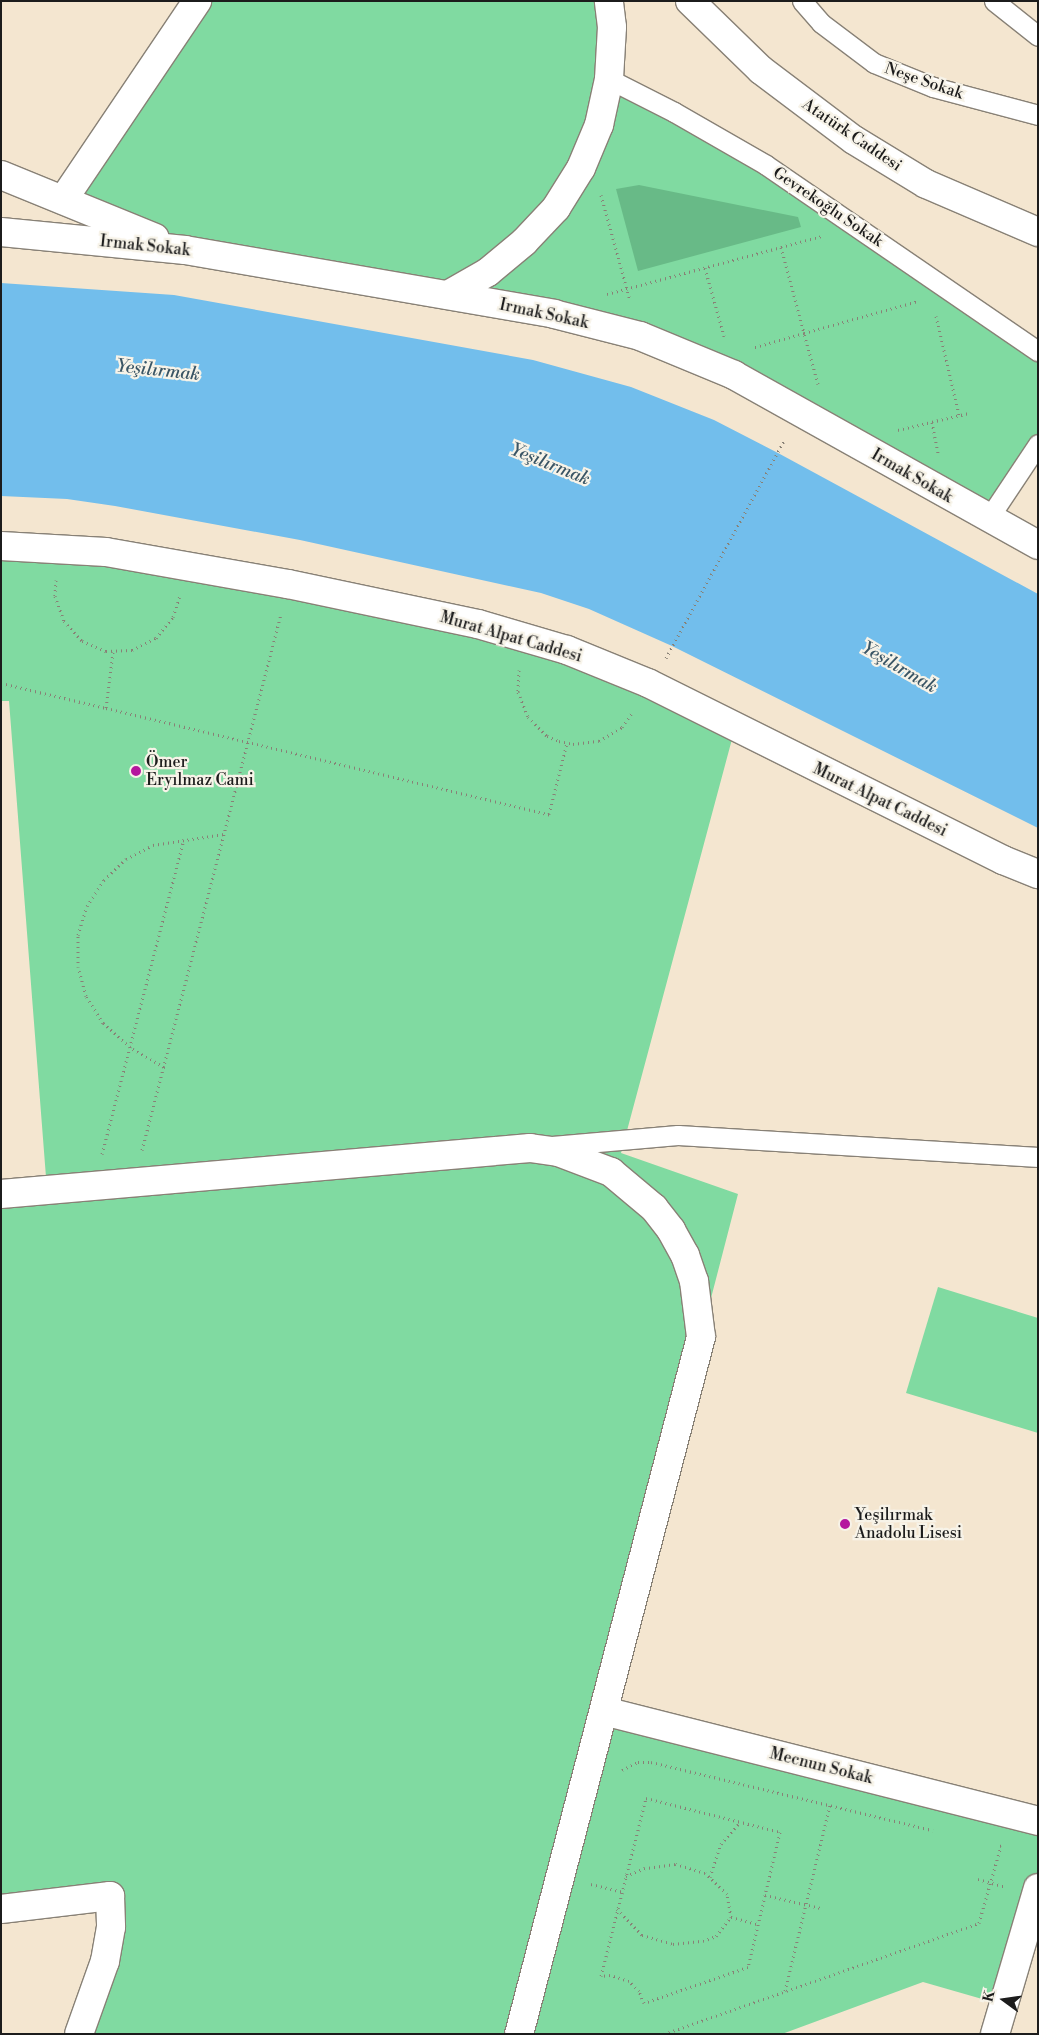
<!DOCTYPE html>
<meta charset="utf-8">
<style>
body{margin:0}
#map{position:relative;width:1039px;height:2035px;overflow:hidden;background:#f4e6d0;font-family:"Libre Bodoni",serif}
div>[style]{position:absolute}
.green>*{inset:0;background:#80daa1}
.forest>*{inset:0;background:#68ba87}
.water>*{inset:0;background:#72beec}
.path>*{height:3px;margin-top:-1.5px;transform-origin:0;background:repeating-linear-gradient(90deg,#888176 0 1px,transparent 0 5px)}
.roads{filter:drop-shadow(1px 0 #888176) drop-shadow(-1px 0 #888176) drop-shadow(0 1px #888176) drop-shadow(0 -1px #888176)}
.lane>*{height:19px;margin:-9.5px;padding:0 9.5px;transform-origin:9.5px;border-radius:9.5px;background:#fff}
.street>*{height:28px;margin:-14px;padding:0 14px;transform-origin:14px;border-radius:14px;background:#fff}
.dots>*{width:14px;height:14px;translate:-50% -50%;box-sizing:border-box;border:2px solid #f7f3e8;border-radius:50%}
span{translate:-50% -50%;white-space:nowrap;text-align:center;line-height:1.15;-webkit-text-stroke:4.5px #f7f3e8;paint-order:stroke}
.street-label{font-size:16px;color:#1c1c1c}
.poi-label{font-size:16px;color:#1c1c1c}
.left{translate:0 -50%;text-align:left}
.water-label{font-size:18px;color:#3a5565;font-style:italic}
.frame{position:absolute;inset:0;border:2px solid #1c1c1c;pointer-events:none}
.north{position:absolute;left:979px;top:1975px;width:50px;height:50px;-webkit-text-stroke:4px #f7f3e8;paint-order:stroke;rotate:284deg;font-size:14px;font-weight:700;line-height:20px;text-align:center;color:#1c1c1c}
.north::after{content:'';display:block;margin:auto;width:18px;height:22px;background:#1c1c1c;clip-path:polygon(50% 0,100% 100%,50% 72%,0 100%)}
</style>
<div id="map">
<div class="green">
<i style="clip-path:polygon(197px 1px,609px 1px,609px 80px,674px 112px,1038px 351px,1038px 444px,988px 519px,640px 336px,185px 250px,63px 200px)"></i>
<i style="clip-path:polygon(1px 546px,478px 624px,735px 728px,621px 1153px,738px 1194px,604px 1711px,1038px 1821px,1038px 1888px,1003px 2005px,923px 1982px,782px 2034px,79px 2034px,110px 1896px,1px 1909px,1px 1194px,47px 1190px,9px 701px,1px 701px)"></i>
<i style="clip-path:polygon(938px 1287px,1038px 1318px,1038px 1433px,906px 1393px)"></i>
</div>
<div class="forest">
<i style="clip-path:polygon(639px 185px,798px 217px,801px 227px,638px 271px,616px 189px)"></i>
</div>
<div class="water">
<i style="clip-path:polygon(1px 283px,174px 295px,533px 360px,631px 387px,714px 420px,778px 453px,1038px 594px,1038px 828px,672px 646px,589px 609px,541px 593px,300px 540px,115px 506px,67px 499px,1px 496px)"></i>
</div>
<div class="path">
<i style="left:601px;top:195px;width:109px;rotate:74.6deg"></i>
<i style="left:781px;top:247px;width:42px;rotate:-15deg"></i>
<i style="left:705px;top:268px;width:71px;rotate:74.4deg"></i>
<i style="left:607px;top:294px;width:180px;rotate:-15.1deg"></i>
<i style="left:781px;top:247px;width:89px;rotate:75deg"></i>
<i style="left:804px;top:333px;width:54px;rotate:163.9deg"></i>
<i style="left:936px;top:316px;width:102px;rotate:76.9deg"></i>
<i style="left:818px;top:384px;width:53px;rotate:-105.4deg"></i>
<i style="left:804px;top:333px;width:118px;rotate:-15.7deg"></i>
<i style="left:932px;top:422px;width:32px;rotate:79deg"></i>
<i style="left:898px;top:430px;width:73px;rotate:-13.5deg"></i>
<i style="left:56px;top:580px;width:16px;rotate:94deg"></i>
<i style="left:55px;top:596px;width:27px;rotate:70deg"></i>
<i style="left:64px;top:621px;width:27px;rotate:48deg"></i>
<i style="left:82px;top:641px;width:26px;rotate:23deg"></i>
<i style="left:106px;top:651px;width:26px;rotate:-2deg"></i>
<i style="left:132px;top:650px;width:27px;rotate:-27deg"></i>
<i style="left:156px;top:638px;width:27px;rotate:-51deg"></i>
<i style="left:173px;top:617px;width:22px;rotate:-72deg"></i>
<i style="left:113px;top:652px;width:56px;rotate:97.1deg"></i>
<i style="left:106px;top:708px;width:456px;rotate:13.5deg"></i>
<i style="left:549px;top:814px;width:73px;rotate:-75.8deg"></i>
<i style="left:666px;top:658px;width:249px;rotate:-61.5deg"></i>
<i style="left:519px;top:670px;width:22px;rotate:93deg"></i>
<i style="left:518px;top:692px;width:27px;rotate:68deg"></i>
<i style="left:528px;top:717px;width:27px;rotate:45deg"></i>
<i style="left:547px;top:736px;width:13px;rotate:23deg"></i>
<i style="left:559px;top:741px;width:14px;rotate:12deg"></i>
<i style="left:573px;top:744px;width:26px;rotate:-7deg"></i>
<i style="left:599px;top:741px;width:27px;rotate:-31deg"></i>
<i style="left:622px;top:727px;width:19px;rotate:-55deg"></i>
<i style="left:1px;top:683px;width:108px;rotate:13.4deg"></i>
<i style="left:164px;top:1067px;width:39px;rotate:-150deg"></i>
<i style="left:130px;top:1047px;width:36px;rotate:-138deg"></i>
<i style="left:103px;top:1023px;width:32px;rotate:-122deg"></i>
<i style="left:86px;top:996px;width:30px;rotate:-105deg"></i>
<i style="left:78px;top:967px;width:32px;rotate:-90deg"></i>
<i style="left:78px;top:935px;width:30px;rotate:-73deg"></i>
<i style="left:87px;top:906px;width:31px;rotate:-57deg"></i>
<i style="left:104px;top:880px;width:30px;rotate:-44deg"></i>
<i style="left:126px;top:859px;width:30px;rotate:-27deg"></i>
<i style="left:153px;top:845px;width:72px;rotate:-8.8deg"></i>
<i style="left:142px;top:1150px;width:554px;rotate:-75.46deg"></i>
<i style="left:102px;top:1154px;width:325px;rotate:-75.4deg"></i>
<i style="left:622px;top:1770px;width:18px;rotate:-27deg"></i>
<i style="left:638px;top:1762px;width:13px"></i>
<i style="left:651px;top:1762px;width:290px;rotate:13.6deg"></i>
<i style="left:646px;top:1798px;width:138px;rotate:14.2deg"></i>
<i style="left:780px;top:1832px;width:139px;rotate:103.3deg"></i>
<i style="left:748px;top:1967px;width:110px;rotate:160.9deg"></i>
<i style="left:644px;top:2003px;width:13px;rotate:-113deg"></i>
<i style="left:639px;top:1991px;width:14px;rotate:-135deg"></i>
<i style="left:629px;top:1981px;width:20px;rotate:-162deg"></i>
<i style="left:610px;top:1975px;width:9px;rotate:174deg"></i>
<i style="left:601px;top:1976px;width:184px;rotate:-75.8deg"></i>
<i style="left:710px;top:1877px;width:35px;rotate:-72deg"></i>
<i style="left:721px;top:1844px;width:29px;rotate:-49deg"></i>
<i style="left:978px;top:1879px;width:29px;rotate:16deg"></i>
<i style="left:591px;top:1884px;width:32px;rotate:14deg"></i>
<i style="left:765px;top:1895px;width:57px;rotate:13.1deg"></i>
<i style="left:617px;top:1909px;width:36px;rotate:46deg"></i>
<i style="left:642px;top:1935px;width:32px;rotate:16deg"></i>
<i style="left:673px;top:1944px;width:30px;rotate:-6deg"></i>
<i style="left:703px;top:1941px;width:14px;rotate:-21deg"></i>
<i style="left:716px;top:1936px;width:24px;rotate:-52deg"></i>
<i style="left:731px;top:1917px;width:23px;rotate:-100deg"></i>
<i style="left:727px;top:1894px;width:30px;rotate:-136deg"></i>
<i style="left:705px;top:1873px;width:31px;rotate:-163deg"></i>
<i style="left:675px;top:1864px;width:30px;rotate:172deg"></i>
<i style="left:645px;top:1868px;width:21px;rotate:157deg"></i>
<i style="left:731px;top:1917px;width:28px;rotate:15deg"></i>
<i style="left:785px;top:1991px;width:191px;rotate:-76.4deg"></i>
<i style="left:664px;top:2034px;width:334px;rotate:-19.4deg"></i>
<i style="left:979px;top:1923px;width:80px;rotate:-74.1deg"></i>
<i style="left:1001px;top:1846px;width:4px;rotate:-166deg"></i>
</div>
<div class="roads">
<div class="lane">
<i style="left:802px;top:1px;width:29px;rotate:49deg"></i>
<i style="left:821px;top:23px;width:66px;rotate:37deg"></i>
<i style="left:874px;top:63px;width:64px;rotate:22.1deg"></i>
<i style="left:933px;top:87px;width:109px;rotate:14.9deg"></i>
<i style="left:994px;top:1px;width:56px;rotate:38.5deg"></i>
<i style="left:609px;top:79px;width:73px;rotate:26.9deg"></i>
<i style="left:674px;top:112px;width:106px;rotate:29.9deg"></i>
<i style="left:766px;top:165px;width:330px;rotate:34.4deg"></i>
<i style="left:988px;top:519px;width:90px;rotate:-56.3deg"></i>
<i style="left:552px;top:1146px;width:126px;rotate:-5deg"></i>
<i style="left:678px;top:1135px;width:361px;rotate:3.5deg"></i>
</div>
<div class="street">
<i style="left:690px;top:1px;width:99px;rotate:44.2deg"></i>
<i style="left:761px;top:70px;width:116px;rotate:37deg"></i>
<i style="left:854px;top:140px;width:84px;rotate:31.4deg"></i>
<i style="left:926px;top:184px;width:122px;rotate:23.2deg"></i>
<i style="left:1px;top:175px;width:166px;rotate:22.2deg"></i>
<i style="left:63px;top:200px;width:240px;rotate:-56deg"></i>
<i style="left:1px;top:232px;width:185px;rotate:5.6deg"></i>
<i style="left:185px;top:250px;width:375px;rotate:9.8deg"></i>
<i style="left:554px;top:314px;width:89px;rotate:14.3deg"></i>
<i style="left:640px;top:336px;width:102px;rotate:22.5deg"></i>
<i style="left:734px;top:375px;width:348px;rotate:29.2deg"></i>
<i style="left:448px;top:295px;width:46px;rotate:-29.9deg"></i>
<i style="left:488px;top:272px;width:47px;rotate:-39.8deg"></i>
<i style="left:524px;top:242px;width:47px;rotate:-46.7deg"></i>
<i style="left:556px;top:208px;width:47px;rotate:-58deg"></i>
<i style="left:581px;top:168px;width:47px;rotate:-67.3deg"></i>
<i style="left:599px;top:125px;width:47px;rotate:-77.7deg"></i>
<i style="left:609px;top:79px;width:52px;rotate:-86.7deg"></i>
<i style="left:612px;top:27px;width:26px;rotate:-97deg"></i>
<i style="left:1px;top:546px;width:105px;rotate:3.3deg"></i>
<i style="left:106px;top:552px;width:185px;rotate:10deg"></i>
<i style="left:288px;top:584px;width:194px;rotate:11.9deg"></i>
<i style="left:478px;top:624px;width:93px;rotate:16.3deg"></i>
<i style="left:567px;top:650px;width:87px;rotate:22.2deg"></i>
<i style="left:648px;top:683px;width:397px;rotate:26.5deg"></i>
<i style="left:1003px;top:860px;width:38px;rotate:22deg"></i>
<i style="left:1px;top:1194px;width:531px;rotate:-4.97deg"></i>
<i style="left:530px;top:1148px;width:28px;rotate:8deg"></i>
<i style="left:558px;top:1152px;width:57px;rotate:20.7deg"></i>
<i style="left:611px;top:1172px;width:56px;rotate:39.9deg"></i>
<i style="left:654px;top:1208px;width:28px;rotate:52deg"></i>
<i style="left:671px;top:1230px;width:29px;rotate:61deg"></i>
<i style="left:685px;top:1255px;width:28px;rotate:71deg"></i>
<i style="left:694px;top:1281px;width:56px;rotate:82.9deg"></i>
<i style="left:701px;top:1337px;width:720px;rotate:104.63deg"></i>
<i style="left:604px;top:1711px;width:448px;rotate:14.2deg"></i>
<i style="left:1px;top:1909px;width:110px;rotate:-6.8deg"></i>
<i style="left:110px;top:1896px;width:31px;rotate:88deg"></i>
<i style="left:111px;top:1927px;width:35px;rotate:100deg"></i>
<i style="left:105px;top:1961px;width:77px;rotate:109.6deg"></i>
<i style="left:995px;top:2034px;width:152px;rotate:-73.6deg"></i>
</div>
</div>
<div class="dots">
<i style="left:136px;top:771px;background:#b5179e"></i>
<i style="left:845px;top:1524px;background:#b5179e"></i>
</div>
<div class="street-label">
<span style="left:924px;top:81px;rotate:19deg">Neşe Sokak</span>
<span style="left:852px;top:135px;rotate:34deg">Atatürk Caddesi</span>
<span style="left:828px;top:207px;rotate:34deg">Gevrekoğlu Sokak</span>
<span style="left:145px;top:246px;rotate:6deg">Irmak Sokak</span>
<span style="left:544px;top:314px;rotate:12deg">Irmak Sokak</span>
<span style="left:912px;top:476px;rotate:30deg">Irmak Sokak</span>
<span style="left:511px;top:637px;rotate:16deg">Murat Alpat Caddesi</span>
<span style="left:880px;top:800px;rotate:26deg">Murat Alpat Caddesi</span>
<span style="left:821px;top:1766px;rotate:14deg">Mecnun Sokak</span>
</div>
<div class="poi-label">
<span class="left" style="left:146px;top:771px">Ömer<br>Eryılmaz Cami</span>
<span class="left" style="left:855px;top:1524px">Yeşilırmak<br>Anadolu Lisesi</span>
</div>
<div class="water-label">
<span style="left:158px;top:371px;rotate:6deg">Yeşilırmak</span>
<span style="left:550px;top:465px;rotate:22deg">Yeşilırmak</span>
<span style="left:899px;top:668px;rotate:30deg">Yeşilırmak</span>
</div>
<div class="frame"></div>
<div class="north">K</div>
</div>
